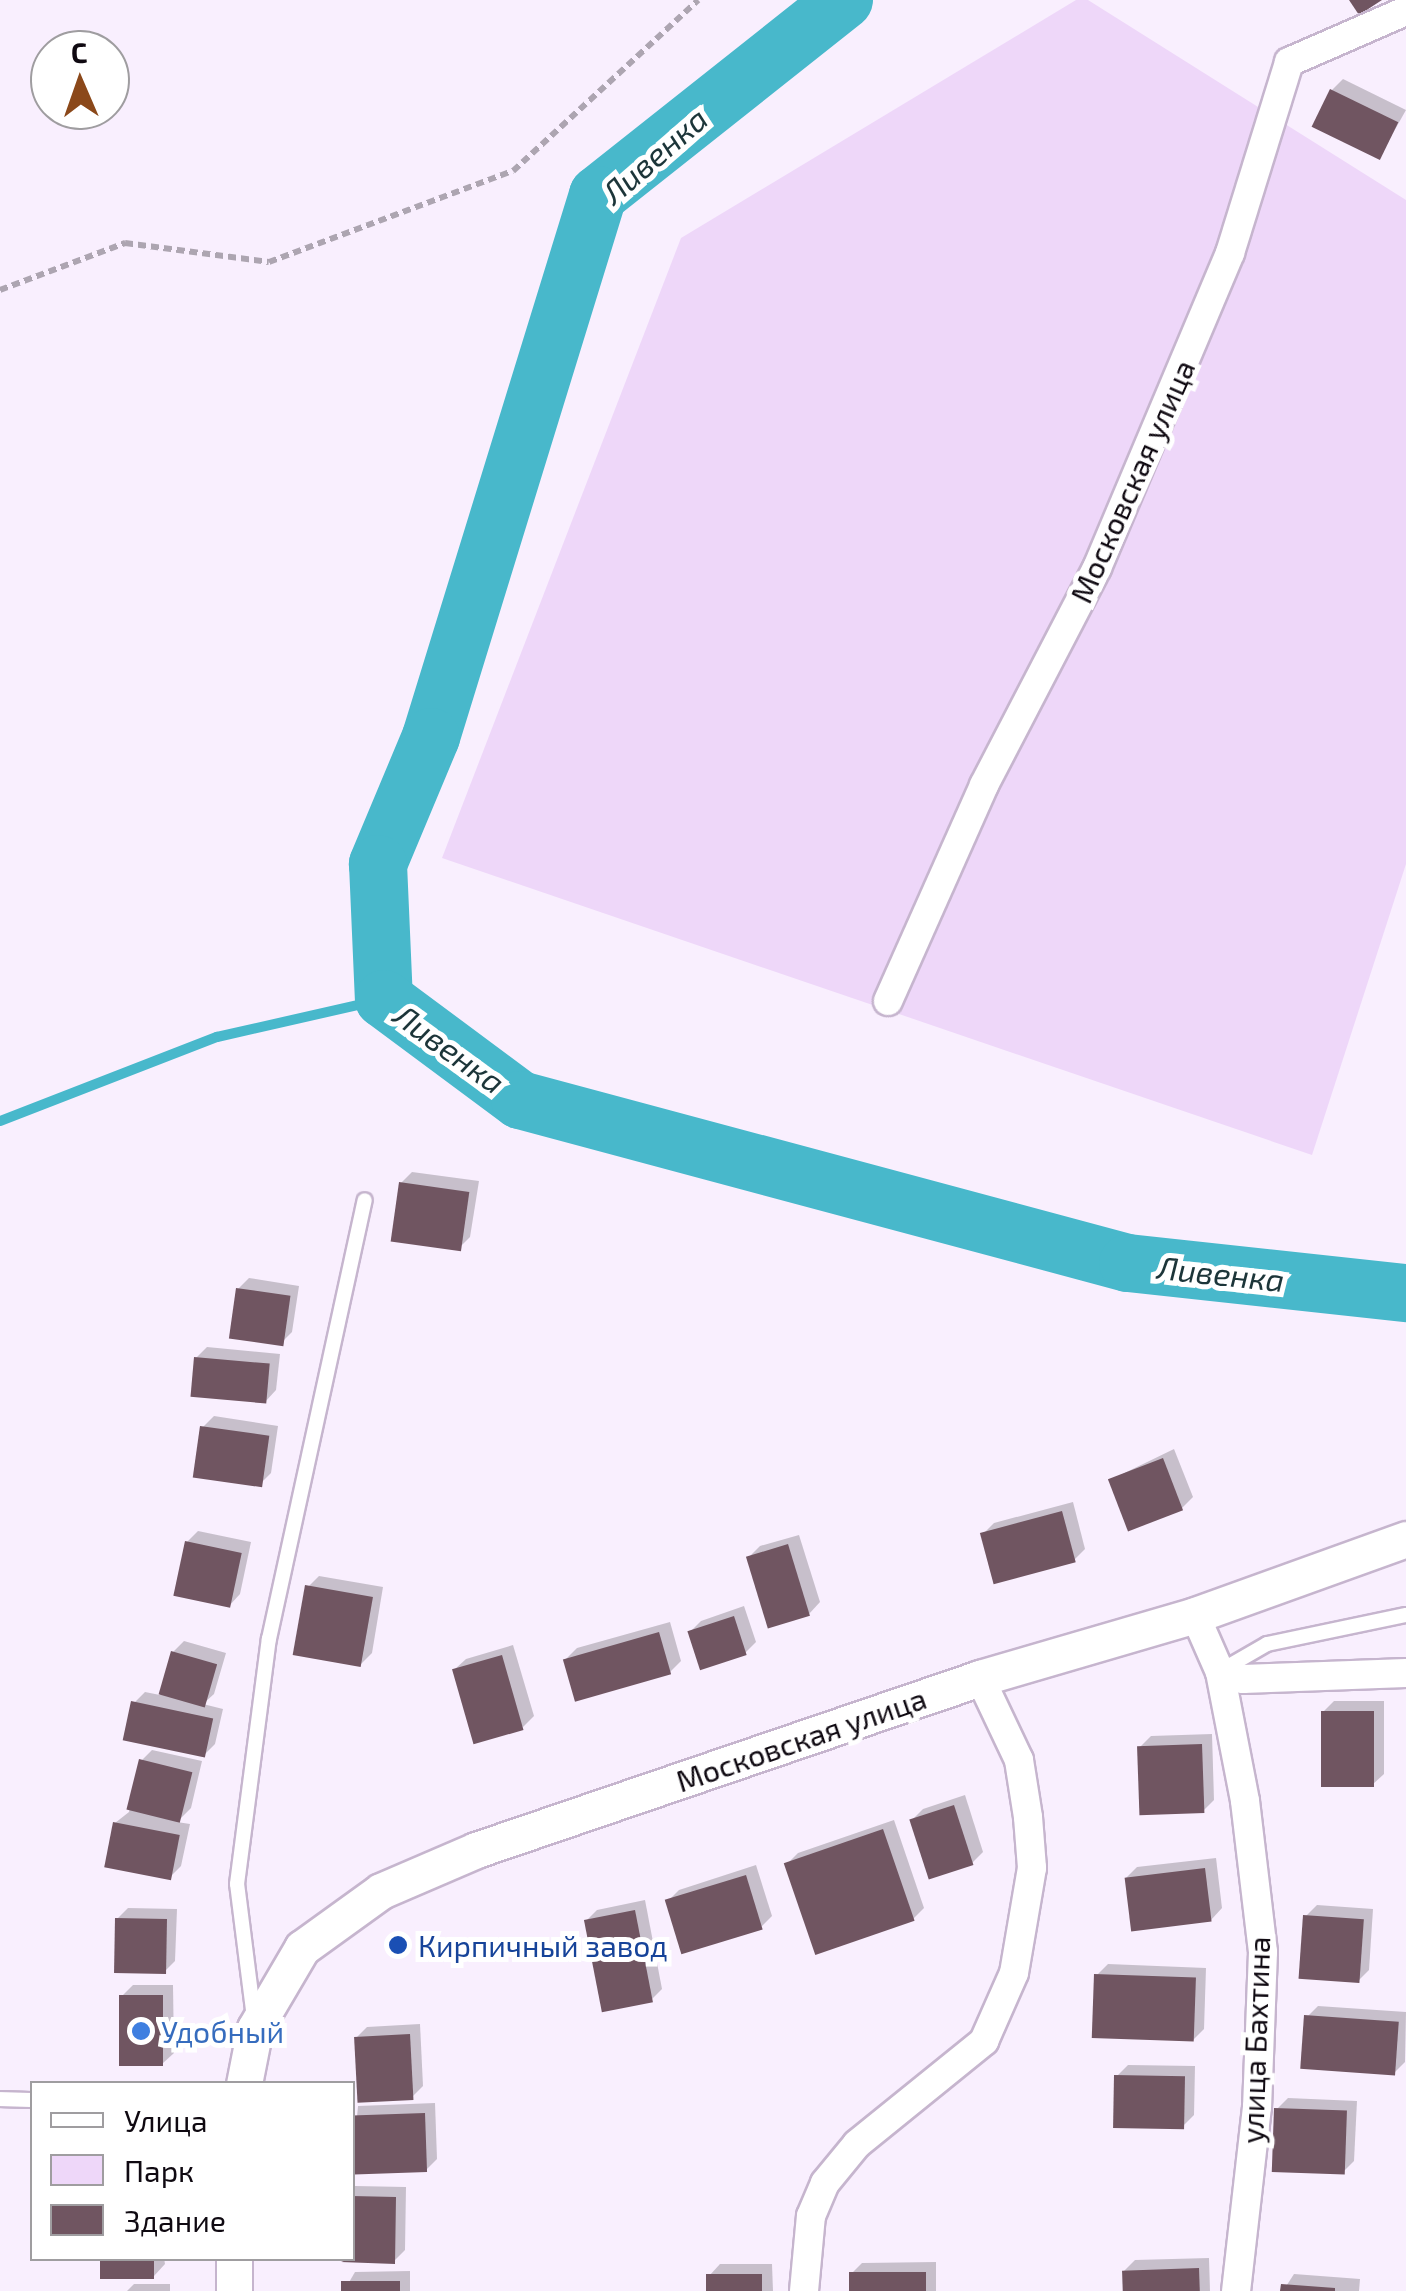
<!DOCTYPE html>
<meta charset="utf-8">
<style>
body{margin:0}
#map{position:relative;width:1406px;height:2291px;overflow:hidden;background:#f9effe;font-family:"Exo 2",sans-serif}
div>[style]{position:absolute}
.green>*{inset:0;background:#eed7f9}
.shadow>*{inset:0;background:#0003}
.stream>*{height:10px;margin:-5px;padding:0 5px;transform-origin:5px;border-radius:5px;background:#48b8cb}
.river>*{height:58px;margin:-29px;padding:0 29px;transform-origin:29px;border-radius:29px;background:#48b8cb}
.building>*{inset:0;background:#705561;transform-origin:0 0}
.path>*{height:6px;margin-top:-3px;transform-origin:0;background:repeating-linear-gradient(90deg,#ada5b1 0 8px,transparent 0 13px)}
.roads{filter:drop-shadow(2px 0 #c6b5ce) drop-shadow(-2px 0 #c6b5ce) drop-shadow(0 2px #c6b5ce) drop-shadow(0 -2px #c6b5ce)}
.service>*{height:14px;margin:-7px;padding:0 7px;transform-origin:7px;border-radius:7px;background:#fff}
.minor>*{height:28px;margin:-14px;padding:0 14px;transform-origin:14px;border-radius:14px;background:#fff}
.tertiary>*{height:35px;margin:-17.5px;padding:0 17.5px;transform-origin:17.5px;border-radius:17.5px;background:#fff}
.dots>*{width:28px;height:28px;translate:-50% -50%;box-sizing:border-box;border:5px solid #fff;border-radius:50%}
span{translate:-50% -50%;white-space:nowrap;text-align:center;line-height:1.15;-webkit-text-stroke:10px #fff;paint-order:stroke}
.street-label{font-size:30px;color:#0f0911}
.transit-label{font-size:30px;color:#164399}
.left{translate:0 -50%;text-align:left}
.shop-label{font-size:30px;color:#366cbe}
.water-label{font-size:32px;color:#1c3539;font-style:italic}
.legend{position:absolute;left:30px;top:2081px;width:325px;height:180px;box-sizing:border-box;background:#fff;border:2px solid #9f9da0;margin:0;padding:12px 18px;list-style:none;font-size:30px;color:#0f0911}
.legend li{display:flex;align-items:center;gap:20px;height:50px}
.legend b{width:50px;border:2px solid #9f9da0}
.north{position:absolute;left:30px;top:30px;width:100px;height:100px;box-sizing:border-box;background:#fff;border:2px solid #9f9da0;border-radius:50%;rotate:358deg;font-size:28px;font-weight:700;line-height:40px;text-align:center;color:#0f0911}
.north::after{content:'';display:block;margin:auto;width:35px;height:45px;background:#8b481a;clip-path:polygon(50% 0,100% 100%,50% 72%,0 100%)}
</style>
<div id="map">
<div class="green">
<i style="clip-path:polygon(1076px 0,1088px 0,1406px 200px,1406px 864px,1312px 1155px,442px 858px,681px 238px)"></i>
</div>
<div class="shadow">
<i style="clip-path:polygon(1343px 79px,1406px 110px,1380px 156px,1332px 90px)"></i>
<i style="clip-path:polygon(412px 1172px,479px 1181px,470px 1237px,459px 1248px,401px 1183px)"></i>
<i style="clip-path:polygon(249px 1278px,299px 1286px,292px 1332px,281px 1343px,238px 1289px)"></i>
<i style="clip-path:polygon(207px 1347px,280px 1354px,276px 1390px,265px 1402px,196px 1358px)"></i>
<i style="clip-path:polygon(214px 1416px,278px 1426px,271px 1473px,260px 1484px,203px 1427px)"></i>
<i style="clip-path:polygon(1174px 1449px,1193px 1497px,1182px 1508px,1110px 1480px)"></i>
<i style="clip-path:polygon(1073px 1502px,1085px 1549px,1074px 1560px,983px 1534px,994px 1523px)"></i>
<i style="clip-path:polygon(198px 1531px,251px 1542px,240px 1594px,229px 1606px,187px 1542px)"></i>
<i style="clip-path:polygon(799px 1535px,820px 1602px,809px 1614px,749px 1557px,760px 1546px)"></i>
<i style="clip-path:polygon(319px 1576px,383px 1587px,372px 1653px,361px 1664px,308px 1587px)"></i>
<i style="clip-path:polygon(744px 1606px,756px 1642px,745px 1653px,690px 1632px,701px 1621px)"></i>
<i style="clip-path:polygon(670px 1622px,681px 1661px,670px 1672px,566px 1659px,577px 1648px)"></i>
<i style="clip-path:polygon(184px 1641px,226px 1653px,214px 1694px,203px 1704px,223px 1709px,215px 1744px,204px 1755px,134px 1703px,145px 1692px,160px 1695px,173px 1652px)"></i>
<i style="clip-path:polygon(513px 1645px,534px 1716px,523px 1727px,454px 1670px,466px 1659px)"></i>
<i style="clip-path:polygon(1334px 1701px,1384px 1701px,1384px 1774px,1372px 1785px,1323px 1712px)"></i>
<i style="clip-path:polygon(1212px 1734px,1214px 1800px,1203px 1811px,1140px 1747px,1151px 1736px)"></i>
<i style="clip-path:polygon(152px 1750px,202px 1761px,191px 1808px,177px 1822px,190px 1824px,181px 1866px,170px 1877px,115px 1823px,129px 1812px,141px 1761px)"></i>
<i style="clip-path:polygon(965px 1795px,983px 1852px,972px 1863px,912px 1820px,923px 1809px)"></i>
<i style="clip-path:polygon(894px 1820px,924px 1908px,913px 1919px,787px 1864px,798px 1853px)"></i>
<i style="clip-path:polygon(1216px 1858px,1222px 1908px,1211px 1920px,1126px 1878px,1137px 1867px)"></i>
<i style="clip-path:polygon(756px 1865px,772px 1916px,761px 1927px,668px 1901px,679px 1890px)"></i>
<i style="clip-path:polygon(645px 1900px,662px 1989px,651px 2000px,586px 1921px,597px 1910px)"></i>
<i style="clip-path:polygon(1317px 1905px,1373px 1909px,1369px 1970px,1358px 1981px,1306px 1916px)"></i>
<i style="clip-path:polygon(128px 1908px,177px 1909px,175px 1961px,164px 1972px,117px 1919px)"></i>
<i style="clip-path:polygon(1108px 1964px,1206px 1968px,1204px 2029px,1193px 2040px,1097px 1975px)"></i>
<i style="clip-path:polygon(133px 1985px,173px 1985px,174px 2053px,162px 2064px,122px 1996px)"></i>
<i style="clip-path:polygon(1318px 2006px,1406px 2012px,1405px 2062px,1394px 2073px,1307px 2017px)"></i>
<i style="clip-path:polygon(420px 2024px,423px 2086px,412px 2097px,356px 2038px,367px 2027px)"></i>
<i style="clip-path:polygon(1128px 2065px,1195px 2066px,1194px 2115px,1183px 2126px,1117px 2076px)"></i>
<i style="clip-path:polygon(1288px 2098px,1357px 2101px,1354px 2161px,1343px 2172px,1277px 2109px)"></i>
<i style="clip-path:polygon(435px 2103px,437px 2159px,426px 2170px,352px 2172px,358px 2106px)"></i>
<i style="clip-path:polygon(355px 2186px,406px 2187px,405px 2250px,394px 2261px,343px 2260px,352px 2258px)"></i>
<i style="clip-path:polygon(103px 2258px,164px 2258px,165px 2264px,154px 2276px)"></i>
<i style="clip-path:polygon(1209px 2258px,1210px 2291px,1125px 2291px,1124px 2271px,1135px 2260px)"></i>
<i style="clip-path:polygon(936px 2262px,936px 2291px,852px 2291px,851px 2274px,862px 2263px)"></i>
<i style="clip-path:polygon(720px 2264px,772px 2264px,773px 2291px,709px 2291px,709px 2276px)"></i>
<i style="clip-path:polygon(410px 2271px,410px 2291px,344px 2291px,355px 2272px)"></i>
<i style="clip-path:polygon(1294px 2274px,1360px 2279px,1359px 2291px,1283px 2291px)"></i>
<i style="clip-path:polygon(134px 2284px,170px 2284px,170px 2291px,127px 2291px)"></i>
</div>
<div class="stream">
<i style="left:0;top:1121px;width:233px;rotate:-21.2deg"></i>
<i style="left:217px;top:1037px;width:171px;rotate:-12.8deg"></i>
</div>
<div class="river">
<i style="left:844px;top:0;width:314px;rotate:141.6deg"></i>
<i style="left:598px;top:195px;width:567px;rotate:107.13deg"></i>
<i style="left:431px;top:737px;width:138px;rotate:112.7deg"></i>
<i style="left:378px;top:864px;width:135px;rotate:87.5deg"></i>
<i style="left:384px;top:999px;width:169px;rotate:36.6deg"></i>
<i style="left:520px;top:1100px;width:629px;rotate:15.01deg"></i>
<i style="left:1128px;top:1263px;width:280px;rotate:6.2deg"></i>
</div>
<div class="building">
<i style="clip-path:polygon(1349px 0,1382px 0,1359px 15px)"></i>
<i style="left:1330px;top:89px;width:76px;height:42px;rotate:26deg"></i>
<i style="left:399px;top:1182px;width:71px;height:60px;rotate:8deg"></i>
<i style="left:236px;top:1288px;width:55px;height:51px;rotate:8deg"></i>
<i style="left:194px;top:1357px;width:76px;height:40px;rotate:5deg"></i>
<i style="left:200px;top:1426px;width:70px;height:52px;rotate:8deg"></i>
<i style="left:1163px;top:1458px;width:56px;height:59px;rotate:69deg"></i>
<i style="left:1062px;top:1511px;width:53px;height:85px;rotate:75deg"></i>
<i style="left:185px;top:1541px;width:58px;height:56px;rotate:12deg"></i>
<i style="left:788px;top:1544px;width:75px;height:44px;rotate:73deg"></i>
<i style="left:305px;top:1585px;width:69px;height:71px;rotate:10deg"></i>
<i style="left:734px;top:1616px;width:41px;height:49px;rotate:72deg"></i>
<i style="left:659px;top:1632px;width:44px;height:100px;rotate:74deg"></i>
<i style="left:171px;top:1651px;width:48px;height:45px;rotate:16deg"></i>
<i style="left:502px;top:1655px;width:78px;height:52px;rotate:74deg"></i>
<i style="left:131px;top:1701px;width:84px;height:40px;rotate:12deg"></i>
<i style="left:1321px;top:1711px;width:53px;height:76px"></i>
<i style="left:1202px;top:1744px;width:69px;height:65px;rotate:88deg"></i>
<i style="left:139px;top:1759px;width:55px;height:52px;rotate:14deg"></i>
<i style="left:954px;top:1805px;width:63px;height:47px;rotate:72deg"></i>
<i style="left:113px;top:1822px;width:68px;height:46px;rotate:11deg"></i>
<i style="left:883px;top:1829px;width:97px;height:105px;rotate:71deg"></i>
<i style="left:1205px;top:1868px;width:54px;height:81px;rotate:83deg"></i>
<i style="left:746px;top:1875px;width:57px;height:85px;rotate:73deg"></i>
<i style="left:635px;top:1910px;width:94px;height:52px;rotate:79deg"></i>
<i style="left:1303px;top:1915px;width:61px;height:64px;rotate:4deg"></i>
<i style="left:115px;top:1918px;width:52px;height:55px;rotate:1deg"></i>
<i style="left:1094px;top:1974px;width:102px;height:64px;rotate:2deg"></i>
<i style="left:119px;top:1995px;width:44px;height:71px"></i>
<i style="left:1304px;top:2015px;width:95px;height:54px;rotate:4deg"></i>
<i style="left:410px;top:2034px;width:66px;height:56px;rotate:87deg"></i>
<i style="left:1114px;top:2075px;width:71px;height:53px;rotate:1deg"></i>
<i style="left:1274px;top:2108px;width:73px;height:64px;rotate:2deg"></i>
<i style="left:425px;top:2113px;width:59px;height:73px;rotate:88deg"></i>
<i style="clip-path:polygon(352px 2196px,396px 2197px,395px 2264px,341px 2262px,352px 2258px)"></i>
<i style="left:100px;top:2258px;width:54px;height:21px"></i>
<i style="left:1199px;top:2268px;width:23px;height:77px;rotate:88deg"></i>
<i style="left:926px;top:2272px;width:19px;height:77px;rotate:90deg"></i>
<i style="left:706px;top:2274px;width:56px;height:17px"></i>
<i style="left:400px;top:2281px;width:10px;height:59px;rotate:90deg"></i>
<i style="clip-path:polygon(1281px 2284px,1335px 2288px,1335px 2291px,1280px 2291px)"></i>
</div>
<div class="path">
<i style="left:0;top:290px;width:134px;rotate:-20.6deg"></i>
<i style="left:125px;top:243px;width:145px;rotate:7.5deg"></i>
<i style="left:269px;top:262px;width:260px;rotate:-20.5deg"></i>
<i style="left:513px;top:171px;width:252px;rotate:-42.7deg"></i>
</div>
<div class="roads">
<div class="service">
<i style="left:1222px;top:1670px;width:52px;rotate:-30deg"></i>
<i style="left:1267px;top:1644px;width:142px;rotate:-11.8deg"></i>
<i style="left:254px;top:2018px;width:135px;rotate:-97.2deg"></i>
<i style="left:237px;top:1884px;width:247px;rotate:-82.6deg"></i>
<i style="left:269px;top:1639px;width:449px;rotate:-77.7deg"></i>
<i style="left:0;top:2099px;width:32px;rotate:2deg"></i>
</div>
<div class="minor">
<i style="left:888px;top:1001px;width:236px;rotate:-66deg"></i>
<i style="left:984px;top:785px;width:245px;rotate:-62.5deg"></i>
<i style="left:1097px;top:568px;width:342px;rotate:-67.1deg"></i>
<i style="left:1230px;top:253px;width:200px;rotate:-72.8deg"></i>
<i style="left:1289px;top:62px;width:128px;rotate:-23.6deg"></i>
<i style="left:1195px;top:1615px;width:62px;rotate:66.3deg"></i>
<i style="left:1220px;top:1672px;width:24px;rotate:17deg"></i>
<i style="left:1243px;top:1679px;width:163px;rotate:-2.1deg"></i>
<i style="left:1220px;top:1672px;width:131px;rotate:79deg"></i>
<i style="left:1245px;top:1801px;width:152px;rotate:83.2deg"></i>
<i style="left:1263px;top:1952px;width:155px;rotate:92.2deg"></i>
<i style="left:1257px;top:2107px;width:185px;rotate:96.5deg"></i>
<i style="left:804px;top:2291px;width:75px;rotate:-84.7deg"></i>
<i style="left:811px;top:2216px;width:36px;rotate:-67deg"></i>
<i style="left:825px;top:2183px;width:50px;rotate:-50.6deg"></i>
<i style="left:857px;top:2144px;width:164px;rotate:-39deg"></i>
<i style="left:984px;top:2041px;width:74px;rotate:-66.2deg"></i>
<i style="left:1014px;top:1973px;width:107px;rotate:-80.3deg"></i>
<i style="left:1032px;top:1868px;width:51px;rotate:-94.5deg"></i>
<i style="left:1028px;top:1817px;width:58px;rotate:-99deg"></i>
<i style="left:1019px;top:1760px;width:91px;rotate:-115.4deg"></i>
</div>
<div class="tertiary">
<i style="left:244px;top:2084px;width:57px;rotate:-78.9deg"></i>
<i style="left:255px;top:2028px;width:93px;rotate:-59.6deg"></i>
<i style="left:302px;top:1948px;width:97px;rotate:-35.8deg"></i>
<i style="left:381px;top:1891px;width:103px;rotate:-23.3deg"></i>
<i style="left:476px;top:1850px;width:533px;rotate:-18.84deg"></i>
<i style="left:980px;top:1678px;width:224px;rotate:-16.3deg"></i>
<i style="left:1195px;top:1615px;width:224px;rotate:-19.8deg"></i>
<i style="left:234px;top:2291px;width:33px;rotate:-90deg"></i>
</div>
</div>
<div class="dots">
<i style="left:398px;top:1945px;background:#1a4fb4"></i>
<i style="left:141px;top:2031px;background:#3f7fe0"></i>
</div>
<div class="street-label">
<span style="left:1132px;top:481px;rotate:-66deg">Московская улица</span>
<span style="left:801px;top:1739px;rotate:-19deg">Московская улица</span>
<span style="left:1255px;top:2040px;rotate:-88deg">улица Бахтина</span>
</div>
<div class="transit-label">
<span class="left" style="left:418px;top:1945px">Кирпичный завод</span>
</div>
<div class="shop-label">
<span class="left" style="left:161px;top:2031px">Удобный</span>
</div>
<div class="water-label">
<span style="left:654px;top:155px;rotate:-41deg">Ливенка</span>
<span style="left:450px;top:1048px;rotate:36deg">Ливенка</span>
<span style="left:1221px;top:1273px;rotate:6deg">Ливенка</span>
</div>
<ul class="legend">
<li><b style="height:12px;background:#fff"></b>Улица</li>
<li><b style="height:28px;background:#eed7f9"></b>Парк</li>
<li><b style="height:28px;background:#705561"></b>Здание</li>
</ul>
<div class="north">С</div>
</div>
